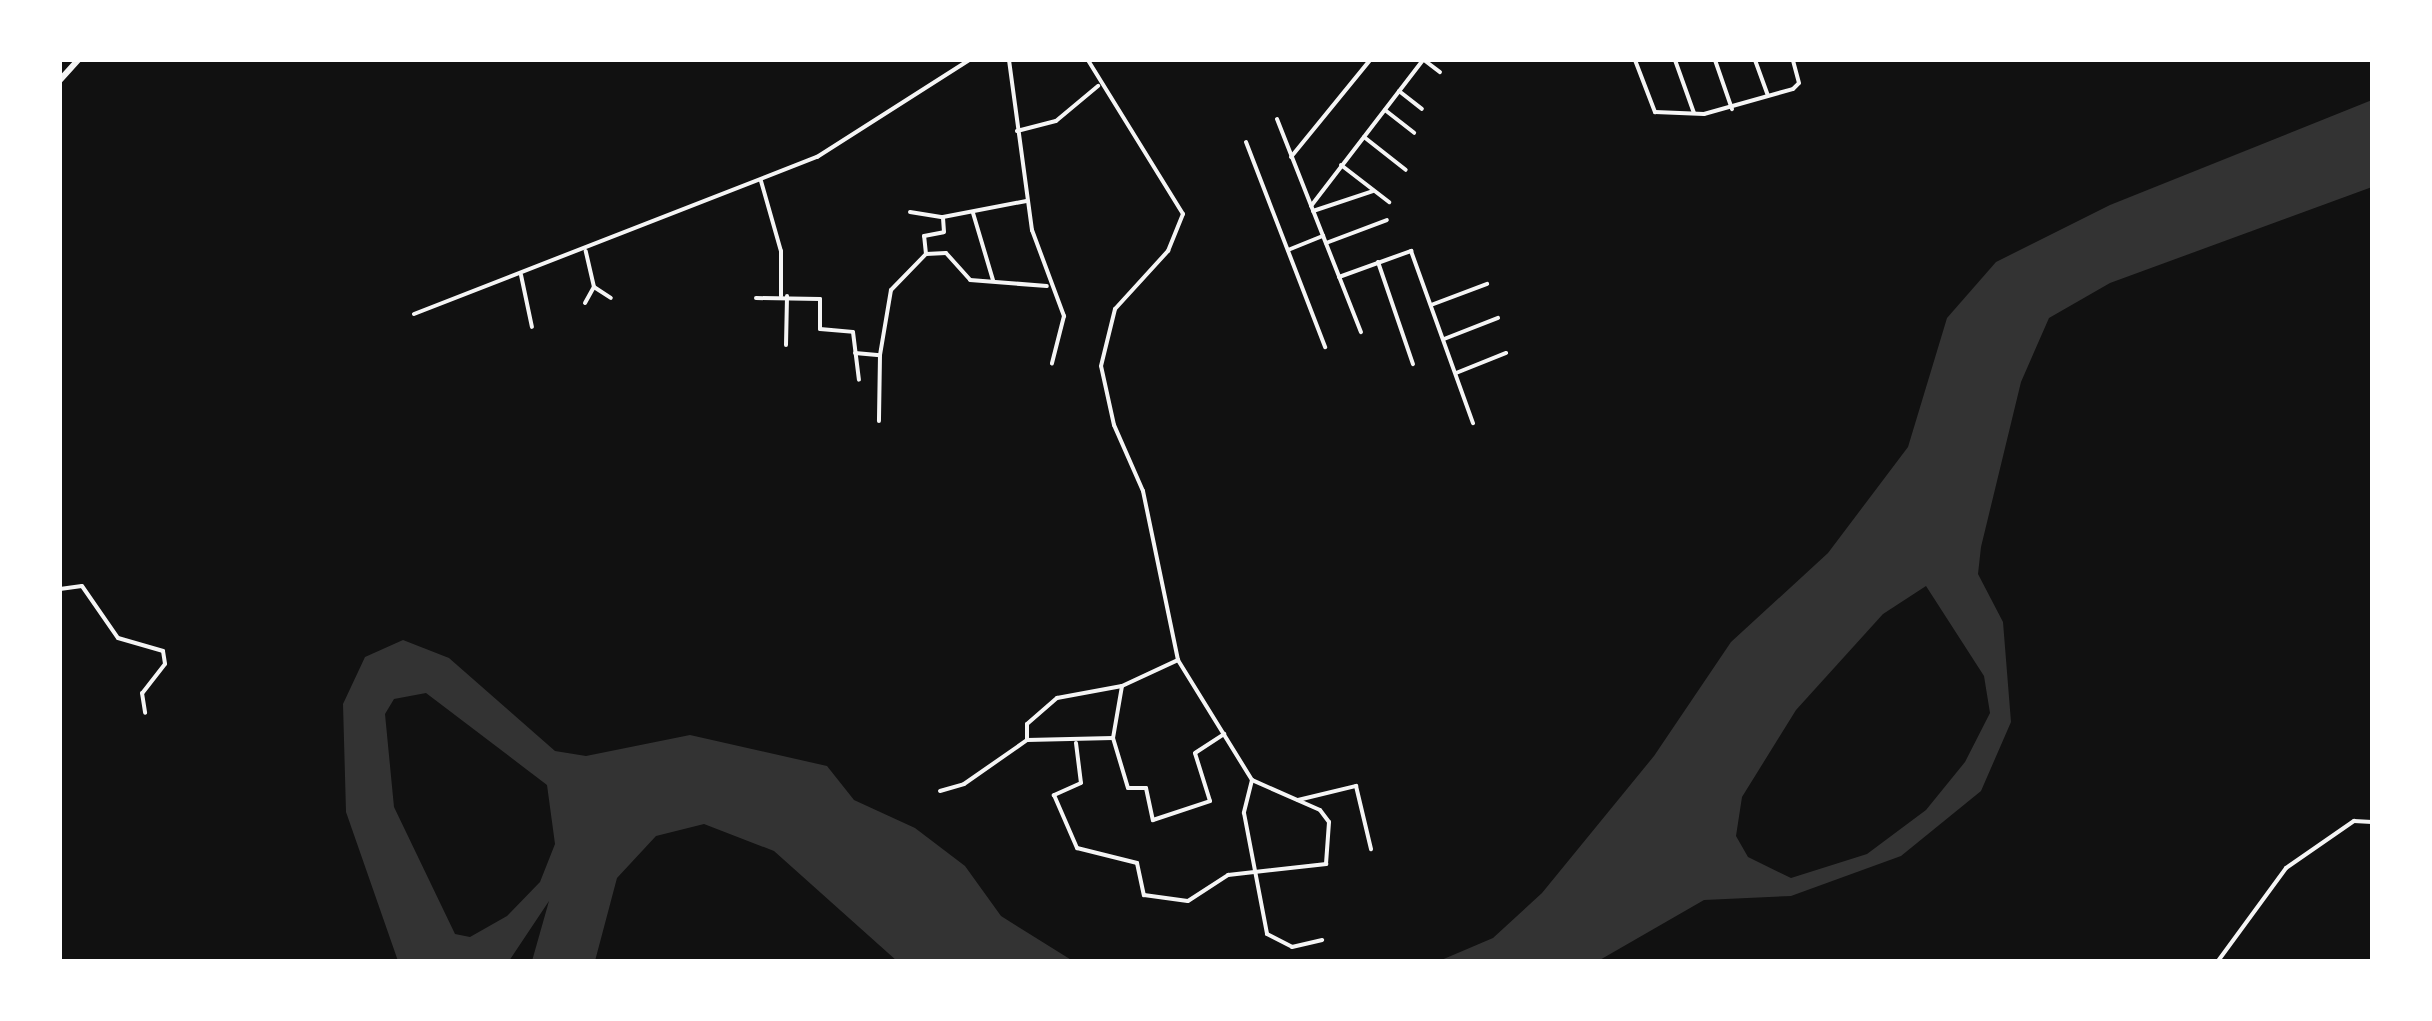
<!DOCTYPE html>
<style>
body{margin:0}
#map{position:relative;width:2432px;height:1021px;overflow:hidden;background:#111;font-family:"DM Sans",sans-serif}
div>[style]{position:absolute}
.water>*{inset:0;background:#333}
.minor>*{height:4px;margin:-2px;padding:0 2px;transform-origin:2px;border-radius:2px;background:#f5f5f5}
.secondary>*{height:6px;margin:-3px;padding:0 3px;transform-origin:3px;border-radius:3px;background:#f5f5f5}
span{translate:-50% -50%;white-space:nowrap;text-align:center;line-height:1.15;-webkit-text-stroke:7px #fff;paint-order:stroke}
.frame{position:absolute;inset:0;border:62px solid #fff;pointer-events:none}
</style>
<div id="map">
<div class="water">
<i style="clip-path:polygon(evenodd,2372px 100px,2372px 187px,2110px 283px,2049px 318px,2021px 382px,1981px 547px,1978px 574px,2003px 622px,2011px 722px,1981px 791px,1901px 856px,1791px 896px,1704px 900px,1598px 961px,1439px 961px,1493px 938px,1542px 893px,1654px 756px,1731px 642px,1828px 553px,1908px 447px,1947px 318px,1996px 262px,2110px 205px,2372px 100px,1926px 586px,1984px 676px,1990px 713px,1965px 762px,1926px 810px,1867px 854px,1791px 878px,1748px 857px,1736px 836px,1742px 797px,1796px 710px,1883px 614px,1926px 586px)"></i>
<i style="clip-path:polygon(evenodd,403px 640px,449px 658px,555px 751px,586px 756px,690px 735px,827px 766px,854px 800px,915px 828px,965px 866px,1001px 916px,1073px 961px,897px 961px,774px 851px,704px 824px,656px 836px,617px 878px,595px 961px,532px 961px,549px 901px,509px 961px,398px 961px,346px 812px,343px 704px,365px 657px,403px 640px,426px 693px,547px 785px,555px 844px,540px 882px,507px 916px,470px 937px,455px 934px,394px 807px,385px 714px,394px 699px,426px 693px)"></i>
</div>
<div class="minor">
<i style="left:1009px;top:60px;width:172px;rotate:82.3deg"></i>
<i style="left:1032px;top:230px;width:92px;rotate:69.6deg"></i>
<i style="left:1064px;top:316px;width:49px;rotate:104.3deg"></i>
<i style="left:1424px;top:60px;width:20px;rotate:37deg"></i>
<i style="left:1635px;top:60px;width:56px;rotate:69deg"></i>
<i style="left:1655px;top:112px;width:49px;rotate:2.3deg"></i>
<i style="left:1704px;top:114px;width:92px;rotate:-15.7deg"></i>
<i style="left:1793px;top:89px;width:8px;rotate:-45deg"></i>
<i style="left:1799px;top:83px;width:24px;rotate:-105deg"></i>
<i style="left:1675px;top:60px;width:56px;rotate:70.3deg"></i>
<i style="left:1715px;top:60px;width:52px;rotate:70.9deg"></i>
<i style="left:1755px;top:60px;width:38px;rotate:70deg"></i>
<i style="left:1399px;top:91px;width:29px;rotate:38deg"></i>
<i style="left:1385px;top:110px;width:37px;rotate:38deg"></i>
<i style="left:1277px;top:119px;width:229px;rotate:68.5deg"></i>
<i style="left:1017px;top:131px;width:40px;rotate:-14.4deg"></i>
<i style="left:1056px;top:121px;width:55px;rotate:-39.8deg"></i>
<i style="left:1364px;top:137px;width:53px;rotate:38.2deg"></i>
<i style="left:1246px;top:142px;width:220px;rotate:68.9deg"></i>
<i style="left:1291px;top:157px;width:125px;rotate:-50.8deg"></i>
<i style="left:1341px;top:165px;width:61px;rotate:37.6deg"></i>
<i style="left:761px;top:181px;width:73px;rotate:74.1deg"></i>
<i style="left:781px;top:251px;width:45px;rotate:90deg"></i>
<i style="left:1311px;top:206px;width:184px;rotate:-52.5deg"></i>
<i style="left:1313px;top:211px;width:63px;rotate:-18.4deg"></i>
<i style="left:910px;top:212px;width:33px;rotate:9deg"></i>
<i style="left:943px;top:217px;width:85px;rotate:-10.9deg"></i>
<i style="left:973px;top:213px;width:70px;rotate:73.4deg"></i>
<i style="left:1326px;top:243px;width:65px;rotate:-20.7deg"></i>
<i style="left:1288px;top:250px;width:38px;rotate:-22deg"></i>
<i style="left:926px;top:254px;width:18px;rotate:-96deg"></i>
<i style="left:924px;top:236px;width:20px;rotate:-11deg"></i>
<i style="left:944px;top:232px;width:15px;rotate:-94deg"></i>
<i style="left:1378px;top:262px;width:108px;rotate:71.1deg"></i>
<i style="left:521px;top:275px;width:53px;rotate:78.1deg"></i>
<i style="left:1339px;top:277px;width:77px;rotate:-19.9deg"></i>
<i style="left:1411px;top:251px;width:183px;rotate:70.2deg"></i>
<i style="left:594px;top:287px;width:20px;rotate:33deg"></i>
<i style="left:756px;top:298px;width:64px;rotate:0.9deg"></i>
<i style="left:820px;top:299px;width:30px;rotate:90deg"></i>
<i style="left:820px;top:329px;width:33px;rotate:5deg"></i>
<i style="left:853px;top:332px;width:48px;rotate:82.9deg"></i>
<i style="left:585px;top:303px;width:18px;rotate:-61deg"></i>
<i style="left:594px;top:287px;width:37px;rotate:-103deg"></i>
<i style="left:1431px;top:305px;width:60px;rotate:-20.6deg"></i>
<i style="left:414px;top:314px;width:433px;rotate:-21.3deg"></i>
<i style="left:817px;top:157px;width:180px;rotate:-32.5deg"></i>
<i style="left:1444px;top:339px;width:58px;rotate:-21.3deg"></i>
<i style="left:786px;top:345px;width:49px;rotate:-88.8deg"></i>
<i style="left:855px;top:353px;width:25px;rotate:5deg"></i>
<i style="left:880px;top:355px;width:66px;rotate:90.9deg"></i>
<i style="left:880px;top:355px;width:66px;rotate:-80.4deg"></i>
<i style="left:891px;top:290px;width:50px;rotate:-45.8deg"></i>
<i style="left:926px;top:254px;width:20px;rotate:-3deg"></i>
<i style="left:946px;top:253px;width:36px;rotate:48deg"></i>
<i style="left:970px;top:280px;width:77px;rotate:4.5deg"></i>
<i style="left:1456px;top:373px;width:54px;rotate:-21.8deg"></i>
<i style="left:60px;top:589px;width:22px;rotate:-8deg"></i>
<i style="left:82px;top:586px;width:63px;rotate:55.3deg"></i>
<i style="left:118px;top:638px;width:47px;rotate:16.1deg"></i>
<i style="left:163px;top:651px;width:13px;rotate:81deg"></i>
<i style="left:165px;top:664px;width:37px;rotate:128deg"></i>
<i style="left:142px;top:693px;width:20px;rotate:81deg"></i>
<i style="left:1122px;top:686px;width:53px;rotate:99.8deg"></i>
<i style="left:1113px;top:738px;width:52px;rotate:73.3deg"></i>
<i style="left:1128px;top:788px;width:18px"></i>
<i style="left:1146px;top:788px;width:33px;rotate:78deg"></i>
<i style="left:1153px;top:820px;width:60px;rotate:-18.4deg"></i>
<i style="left:1210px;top:801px;width:50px;rotate:-107.4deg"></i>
<i style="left:1195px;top:753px;width:35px;rotate:-33deg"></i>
<i style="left:1027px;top:740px;width:86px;rotate:-1.3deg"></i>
<i style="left:1076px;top:743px;width:40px;rotate:82.9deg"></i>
<i style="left:1081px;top:783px;width:30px;rotate:156deg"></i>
<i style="left:1054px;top:795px;width:58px;rotate:66.5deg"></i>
<i style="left:1077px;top:848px;width:62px;rotate:14deg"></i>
<i style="left:1137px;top:863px;width:33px;rotate:78deg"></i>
<i style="left:1144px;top:895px;width:44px;rotate:7.8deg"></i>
<i style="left:1188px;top:901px;width:48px;rotate:-33deg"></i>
<i style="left:1228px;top:875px;width:99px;rotate:-6.4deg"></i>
<i style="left:1326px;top:864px;width:42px;rotate:-85.9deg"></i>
<i style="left:1329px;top:822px;width:15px;rotate:-127deg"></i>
<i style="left:1320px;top:810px;width:74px;rotate:-156.2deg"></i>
<i style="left:1252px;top:780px;width:141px;rotate:-121.7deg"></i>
<i style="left:1178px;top:660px;width:173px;rotate:-101.7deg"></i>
<i style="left:1143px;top:491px;width:72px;rotate:-113.7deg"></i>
<i style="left:1114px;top:425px;width:60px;rotate:-102.4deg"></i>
<i style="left:1101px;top:366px;width:59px;rotate:-76.2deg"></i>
<i style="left:1115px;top:309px;width:79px;rotate:-47.6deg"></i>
<i style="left:1168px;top:251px;width:40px;rotate:-68deg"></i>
<i style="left:1183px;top:214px;width:181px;rotate:-121.7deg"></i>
<i style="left:1252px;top:780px;width:34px;rotate:104deg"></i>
<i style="left:1244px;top:813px;width:123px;rotate:79.2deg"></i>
<i style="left:1267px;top:934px;width:28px;rotate:27deg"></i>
<i style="left:1292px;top:947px;width:31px;rotate:-13deg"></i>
<i style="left:940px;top:791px;width:25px;rotate:-16deg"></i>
<i style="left:964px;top:784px;width:77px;rotate:-34.9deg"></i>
<i style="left:1027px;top:740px;width:16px;rotate:-90deg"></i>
<i style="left:1027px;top:724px;width:40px;rotate:-41deg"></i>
<i style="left:1057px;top:698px;width:66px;rotate:-10.5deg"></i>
<i style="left:1122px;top:686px;width:62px;rotate:-24.9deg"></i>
<i style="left:1298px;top:800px;width:60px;rotate:-13.6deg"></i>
<i style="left:1356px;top:786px;width:65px;rotate:76.6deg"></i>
<i style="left:2218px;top:961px;width:115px;rotate:-53.8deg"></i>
<i style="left:2286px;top:868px;width:83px;rotate:-34.7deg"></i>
<i style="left:2354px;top:821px;width:18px;rotate:3deg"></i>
</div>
<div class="secondary">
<i style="left:60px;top:80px;width:27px;rotate:-48deg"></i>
</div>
<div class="frame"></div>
</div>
